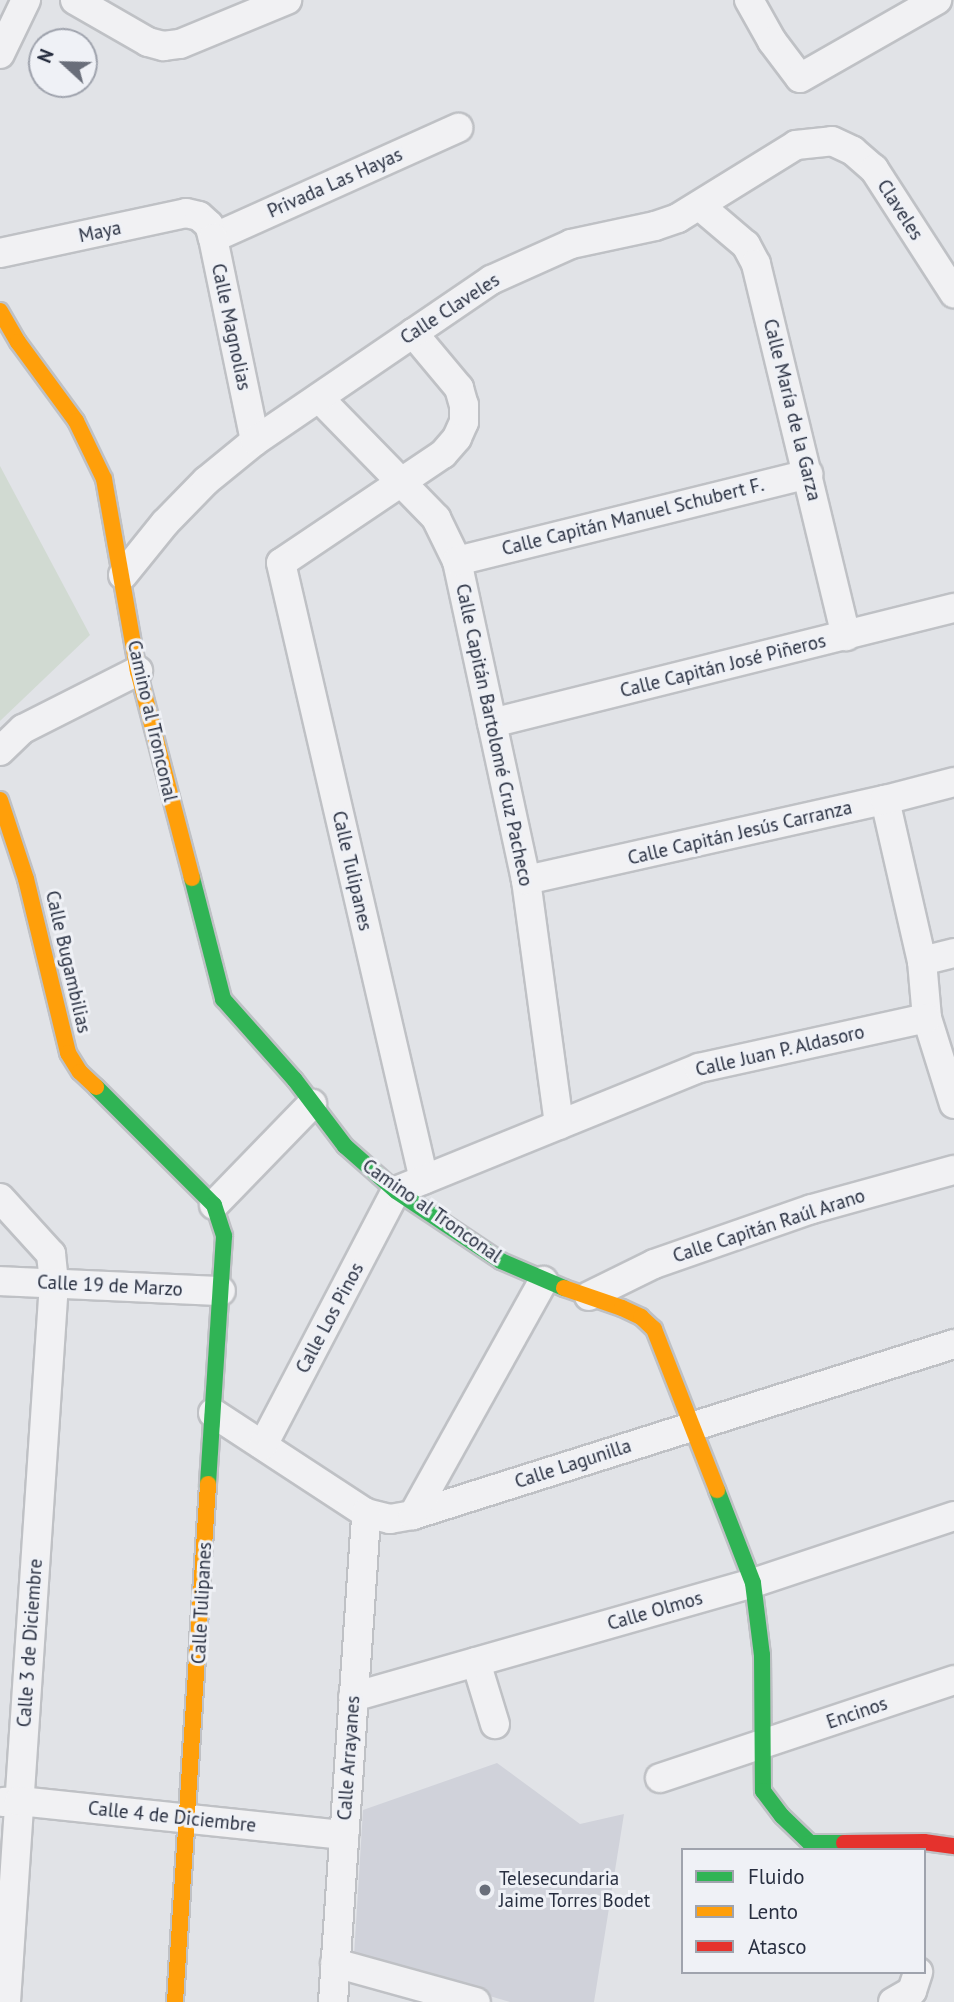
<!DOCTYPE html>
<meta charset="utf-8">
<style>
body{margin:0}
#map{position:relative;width:954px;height:2002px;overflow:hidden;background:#e1e3e7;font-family:"PT Sans",sans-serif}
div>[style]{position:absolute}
.built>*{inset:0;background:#d0d2da}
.green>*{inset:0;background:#d1dad2}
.roads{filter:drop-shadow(2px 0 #bfc1c5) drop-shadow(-2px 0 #bfc1c5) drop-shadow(0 2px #bfc1c5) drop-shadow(0 -2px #bfc1c5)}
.street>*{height:28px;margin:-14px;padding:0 14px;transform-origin:14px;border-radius:14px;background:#f1f1f3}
.fast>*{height:16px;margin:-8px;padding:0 8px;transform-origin:8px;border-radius:8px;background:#30b455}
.slow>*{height:16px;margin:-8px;padding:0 8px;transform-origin:8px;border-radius:8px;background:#ff9f0a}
.jam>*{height:16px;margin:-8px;padding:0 8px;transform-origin:8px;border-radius:8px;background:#e5322d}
.dots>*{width:19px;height:19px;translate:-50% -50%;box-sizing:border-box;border:4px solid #eff1f6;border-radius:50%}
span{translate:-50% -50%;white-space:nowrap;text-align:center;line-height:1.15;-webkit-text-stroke:6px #eff1f6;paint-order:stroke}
.street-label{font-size:19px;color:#282f40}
.poi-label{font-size:19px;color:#282f40}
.left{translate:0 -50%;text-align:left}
.legend{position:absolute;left:681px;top:1848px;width:245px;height:126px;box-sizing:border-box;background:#eff1f6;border:2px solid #9fa3ad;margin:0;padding:9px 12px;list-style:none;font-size:21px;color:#282f40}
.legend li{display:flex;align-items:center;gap:14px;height:35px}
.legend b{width:35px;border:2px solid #9fa3ad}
.north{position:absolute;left:28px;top:28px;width:70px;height:70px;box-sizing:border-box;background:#eff1f6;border:2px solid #9fa3ad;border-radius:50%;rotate:292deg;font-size:19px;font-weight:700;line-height:28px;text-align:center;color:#282f40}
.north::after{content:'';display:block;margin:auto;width:24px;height:32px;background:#696e7a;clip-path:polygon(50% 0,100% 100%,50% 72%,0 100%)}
</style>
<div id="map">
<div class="built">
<i style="clip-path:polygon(497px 1763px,580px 1824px,624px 1814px,594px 2002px,510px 2002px,354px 1956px,363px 1810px)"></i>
</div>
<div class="green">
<i style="clip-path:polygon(0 466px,90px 635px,0 721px)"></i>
</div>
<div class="roads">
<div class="street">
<i style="left:75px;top:0;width:84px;rotate:29.9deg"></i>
<i style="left:148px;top:42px;width:16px;rotate:15deg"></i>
<i style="left:163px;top:46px;width:17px;rotate:-7deg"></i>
<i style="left:180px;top:44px;width:116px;rotate:-22.4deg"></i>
<i style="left:749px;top:0;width:47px;rotate:60.7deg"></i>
<i style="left:772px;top:41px;width:46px;rotate:52.9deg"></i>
<i style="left:800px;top:78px;width:158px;rotate:-29.7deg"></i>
<i style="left:0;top:54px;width:60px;rotate:-64.3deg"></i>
<i style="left:700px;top:206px;width:60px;rotate:40.3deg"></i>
<i style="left:746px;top:245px;width:21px;rotate:62deg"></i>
<i style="left:756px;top:264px;width:383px;rotate:76.4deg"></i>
<i style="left:213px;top:238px;width:269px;rotate:-24.2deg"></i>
<i style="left:0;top:253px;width:190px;rotate:-12.1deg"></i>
<i style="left:186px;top:213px;width:13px;rotate:13deg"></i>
<i style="left:199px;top:216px;width:13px;rotate:42deg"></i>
<i style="left:209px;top:225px;width:14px;rotate:73deg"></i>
<i style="left:213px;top:238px;width:207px;rotate:78.3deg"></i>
<i style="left:413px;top:333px;width:72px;rotate:50.1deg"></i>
<i style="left:459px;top:388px;width:18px;rotate:74deg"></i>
<i style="left:464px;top:405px;width:17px;rotate:90deg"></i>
<i style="left:464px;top:422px;width:17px;rotate:114deg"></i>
<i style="left:457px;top:438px;width:21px;rotate:131deg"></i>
<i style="left:443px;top:454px;width:195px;rotate:146.1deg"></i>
<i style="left:281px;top:563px;width:633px;rotate:76.95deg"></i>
<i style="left:319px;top:398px;width:168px;rotate:45.7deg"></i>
<i style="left:436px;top:518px;width:48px;rotate:64deg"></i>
<i style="left:457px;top:561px;width:326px;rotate:77.8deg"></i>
<i style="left:526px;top:880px;width:247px;rotate:82.3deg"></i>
<i style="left:457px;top:561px;width:362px;rotate:-13.9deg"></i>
<i style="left:123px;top:575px;width:67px;rotate:-51.1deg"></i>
<i style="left:165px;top:523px;width:59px;rotate:-45.7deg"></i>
<i style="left:206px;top:481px;width:63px;rotate:-39.2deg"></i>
<i style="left:255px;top:441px;width:286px;rotate:-34.3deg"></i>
<i style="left:491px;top:280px;width:88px;rotate:-24.2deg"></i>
<i style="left:571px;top:244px;width:86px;rotate:-12.1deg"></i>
<i style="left:655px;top:226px;width:24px;rotate:-19deg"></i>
<i style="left:678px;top:218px;width:139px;rotate:-31.7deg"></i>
<i style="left:796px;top:145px;width:36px;rotate:-6deg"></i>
<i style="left:832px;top:141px;width:23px;rotate:25deg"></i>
<i style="left:853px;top:151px;width:28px;rotate:41deg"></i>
<i style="left:874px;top:169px;width:148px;rotate:57.2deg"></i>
<i style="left:492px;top:723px;width:476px;rotate:-14deg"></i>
<i style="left:0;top:751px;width:32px;rotate:-44deg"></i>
<i style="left:23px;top:729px;width:129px;rotate:-26.8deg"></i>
<i style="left:885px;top:800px;width:165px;rotate:77.1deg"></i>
<i style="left:922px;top:961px;width:57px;rotate:85deg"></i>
<i style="left:927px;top:1018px;width:90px;rotate:72.6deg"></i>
<i style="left:526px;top:880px;width:368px;rotate:-12.6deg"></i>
<i style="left:885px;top:800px;width:71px;rotate:-14.6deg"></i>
<i style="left:922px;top:961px;width:33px;rotate:-14deg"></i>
<i style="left:0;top:1198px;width:76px;rotate:47.7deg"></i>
<i style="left:51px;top:1254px;width:29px;rotate:84deg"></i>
<i style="left:54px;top:1283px;width:721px;rotate:93.82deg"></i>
<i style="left:214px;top:1205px;width:141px;rotate:-45.9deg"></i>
<i style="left:0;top:1281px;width:221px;rotate:2.6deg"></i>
<i style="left:589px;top:1296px;width:72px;rotate:-26.2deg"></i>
<i style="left:654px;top:1264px;width:167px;rotate:-19.2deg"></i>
<i style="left:812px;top:1209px;width:147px;rotate:-15.4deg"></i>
<i style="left:213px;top:1413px;width:183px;rotate:33.2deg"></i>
<i style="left:366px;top:1513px;width:25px;rotate:14deg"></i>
<i style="left:390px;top:1519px;width:23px;rotate:-10deg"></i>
<i style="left:413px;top:1515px;width:567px;rotate:-17.54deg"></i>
<i style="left:263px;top:1445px;width:287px;rotate:-62.4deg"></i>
<i style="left:396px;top:1191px;width:327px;rotate:-22.1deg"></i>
<i style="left:699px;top:1068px;width:233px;rotate:-12.4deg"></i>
<i style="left:413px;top:1515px;width:268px;rotate:-60.9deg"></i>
<i style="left:476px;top:1662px;width:65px;rotate:73deg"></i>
<i style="left:353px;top:1697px;width:416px;rotate:-15.9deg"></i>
<i style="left:753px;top:1583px;width:212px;rotate:-18.4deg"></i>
<i style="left:660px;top:1778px;width:310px;rotate:-18.4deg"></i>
<i style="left:3px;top:1802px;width:16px;rotate:-4deg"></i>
<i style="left:19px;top:1801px;width:327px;rotate:6deg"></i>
<i style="left:335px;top:1963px;width:146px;rotate:15.5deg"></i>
<i style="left:333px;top:2002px;width:490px;rotate:-86.1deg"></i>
<i style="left:893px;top:2002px;width:22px;rotate:-30deg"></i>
<i style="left:912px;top:1991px;width:20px;rotate:-72deg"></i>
</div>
<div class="fast">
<i style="left:192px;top:878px;width:125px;rotate:75.6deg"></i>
<i style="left:223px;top:999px;width:108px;rotate:48.4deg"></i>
<i style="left:295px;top:1080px;width:83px;rotate:52.9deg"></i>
<i style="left:345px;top:1146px;width:68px;rotate:41.4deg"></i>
<i style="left:396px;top:1191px;width:126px;rotate:33.7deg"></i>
<i style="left:501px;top:1261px;width:69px;rotate:23.2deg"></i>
<i style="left:96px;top:1087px;width:167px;rotate:45deg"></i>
<i style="left:214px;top:1205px;width:33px;rotate:72deg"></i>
<i style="left:224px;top:1236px;width:249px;rotate:93.7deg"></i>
<i style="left:717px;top:1490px;width:100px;rotate:68.8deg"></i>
<i style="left:753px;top:1583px;width:73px;rotate:82.9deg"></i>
<i style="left:762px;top:1655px;width:136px;rotate:89.6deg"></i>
<i style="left:763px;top:1791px;width:31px;rotate:53deg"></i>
<i style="left:782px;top:1816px;width:39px;rotate:44deg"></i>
<i style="left:810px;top:1843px;width:34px"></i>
</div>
<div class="slow">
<i style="left:0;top:311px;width:36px;rotate:60deg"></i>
<i style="left:18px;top:342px;width:98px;rotate:53.7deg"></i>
<i style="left:76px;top:421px;width:64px;rotate:64.2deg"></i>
<i style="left:104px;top:479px;width:195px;rotate:80deg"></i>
<i style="left:138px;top:671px;width:214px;rotate:75.4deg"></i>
<i style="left:0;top:800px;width:83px;rotate:71.8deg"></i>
<i style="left:26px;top:879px;width:179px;rotate:76.4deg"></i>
<i style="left:68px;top:1053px;width:22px;rotate:58deg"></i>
<i style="left:80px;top:1072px;width:22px;rotate:43deg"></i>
<i style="left:564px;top:1288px;width:61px;rotate:19deg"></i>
<i style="left:622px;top:1308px;width:21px;rotate:25deg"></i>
<i style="left:641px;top:1317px;width:18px;rotate:43deg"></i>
<i style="left:654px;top:1329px;width:173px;rotate:68.6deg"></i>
<i style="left:175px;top:2002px;width:519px;rotate:-86.35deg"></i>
</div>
<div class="jam">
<i style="left:844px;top:1843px;width:80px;rotate:-0.7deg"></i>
<i style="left:924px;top:1842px;width:30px;rotate:8deg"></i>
</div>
</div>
<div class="dots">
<i style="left:485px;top:1890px;background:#696e7a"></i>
</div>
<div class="street-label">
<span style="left:335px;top:183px;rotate:-24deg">Privada Las Hayas</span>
<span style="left:900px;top:210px;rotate:57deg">Claveles</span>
<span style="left:100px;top:232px;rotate:-12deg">Maya</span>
<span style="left:450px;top:309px;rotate:-33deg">Calle Claveles</span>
<span style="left:231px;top:327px;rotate:78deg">Calle Magnolias</span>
<span style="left:792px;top:410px;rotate:76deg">Calle María de la Garza</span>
<span style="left:633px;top:517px;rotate:-14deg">Calle Capitán Manuel Schubert F.</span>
<span style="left:723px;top:666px;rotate:-14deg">Calle Capitán José Piñeros</span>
<span style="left:152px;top:721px;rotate:77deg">Camino al Tronconal</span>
<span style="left:494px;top:735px;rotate:78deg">Calle Capitán Bartolomé Cruz Pacheco</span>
<span style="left:740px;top:833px;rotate:-13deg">Calle Capitán Jesús Carranza</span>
<span style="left:352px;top:871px;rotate:77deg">Calle Tulipanes</span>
<span style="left:68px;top:962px;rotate:77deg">Calle Bugambilias</span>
<span style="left:780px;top:1051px;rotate:-13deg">Calle Juan P. Aldasoro</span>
<span style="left:432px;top:1211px;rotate:35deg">Camino al Tronconal</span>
<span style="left:769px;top:1226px;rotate:-18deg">Calle Capitán Raúl Arano</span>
<span style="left:110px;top:1286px;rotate:3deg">Calle 19 de Marzo</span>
<span style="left:330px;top:1318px;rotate:-62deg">Calle Los Pinos</span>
<span style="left:573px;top:1464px;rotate:-18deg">Calle Lagunilla</span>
<span style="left:202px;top:1603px;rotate:-87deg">Calle Tulipanes</span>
<span style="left:655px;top:1611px;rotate:-16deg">Calle Olmos</span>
<span style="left:30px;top:1643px;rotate:-86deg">Calle 3 de Diciembre</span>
<span style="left:857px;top:1713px;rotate:-19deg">Encinos</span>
<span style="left:349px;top:1758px;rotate:-86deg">Calle Arrayanes</span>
<span style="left:172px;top:1817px;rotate:6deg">Calle 4 de Diciembre</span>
</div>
<div class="poi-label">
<span class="left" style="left:499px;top:1890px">Telesecundaria<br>Jaime Torres Bodet</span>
</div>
<ul class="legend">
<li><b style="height:9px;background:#30b455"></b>Fluido</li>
<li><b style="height:9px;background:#ff9f0a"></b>Lento</li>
<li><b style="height:9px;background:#e5322d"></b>Atasco</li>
</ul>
<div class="north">N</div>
</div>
